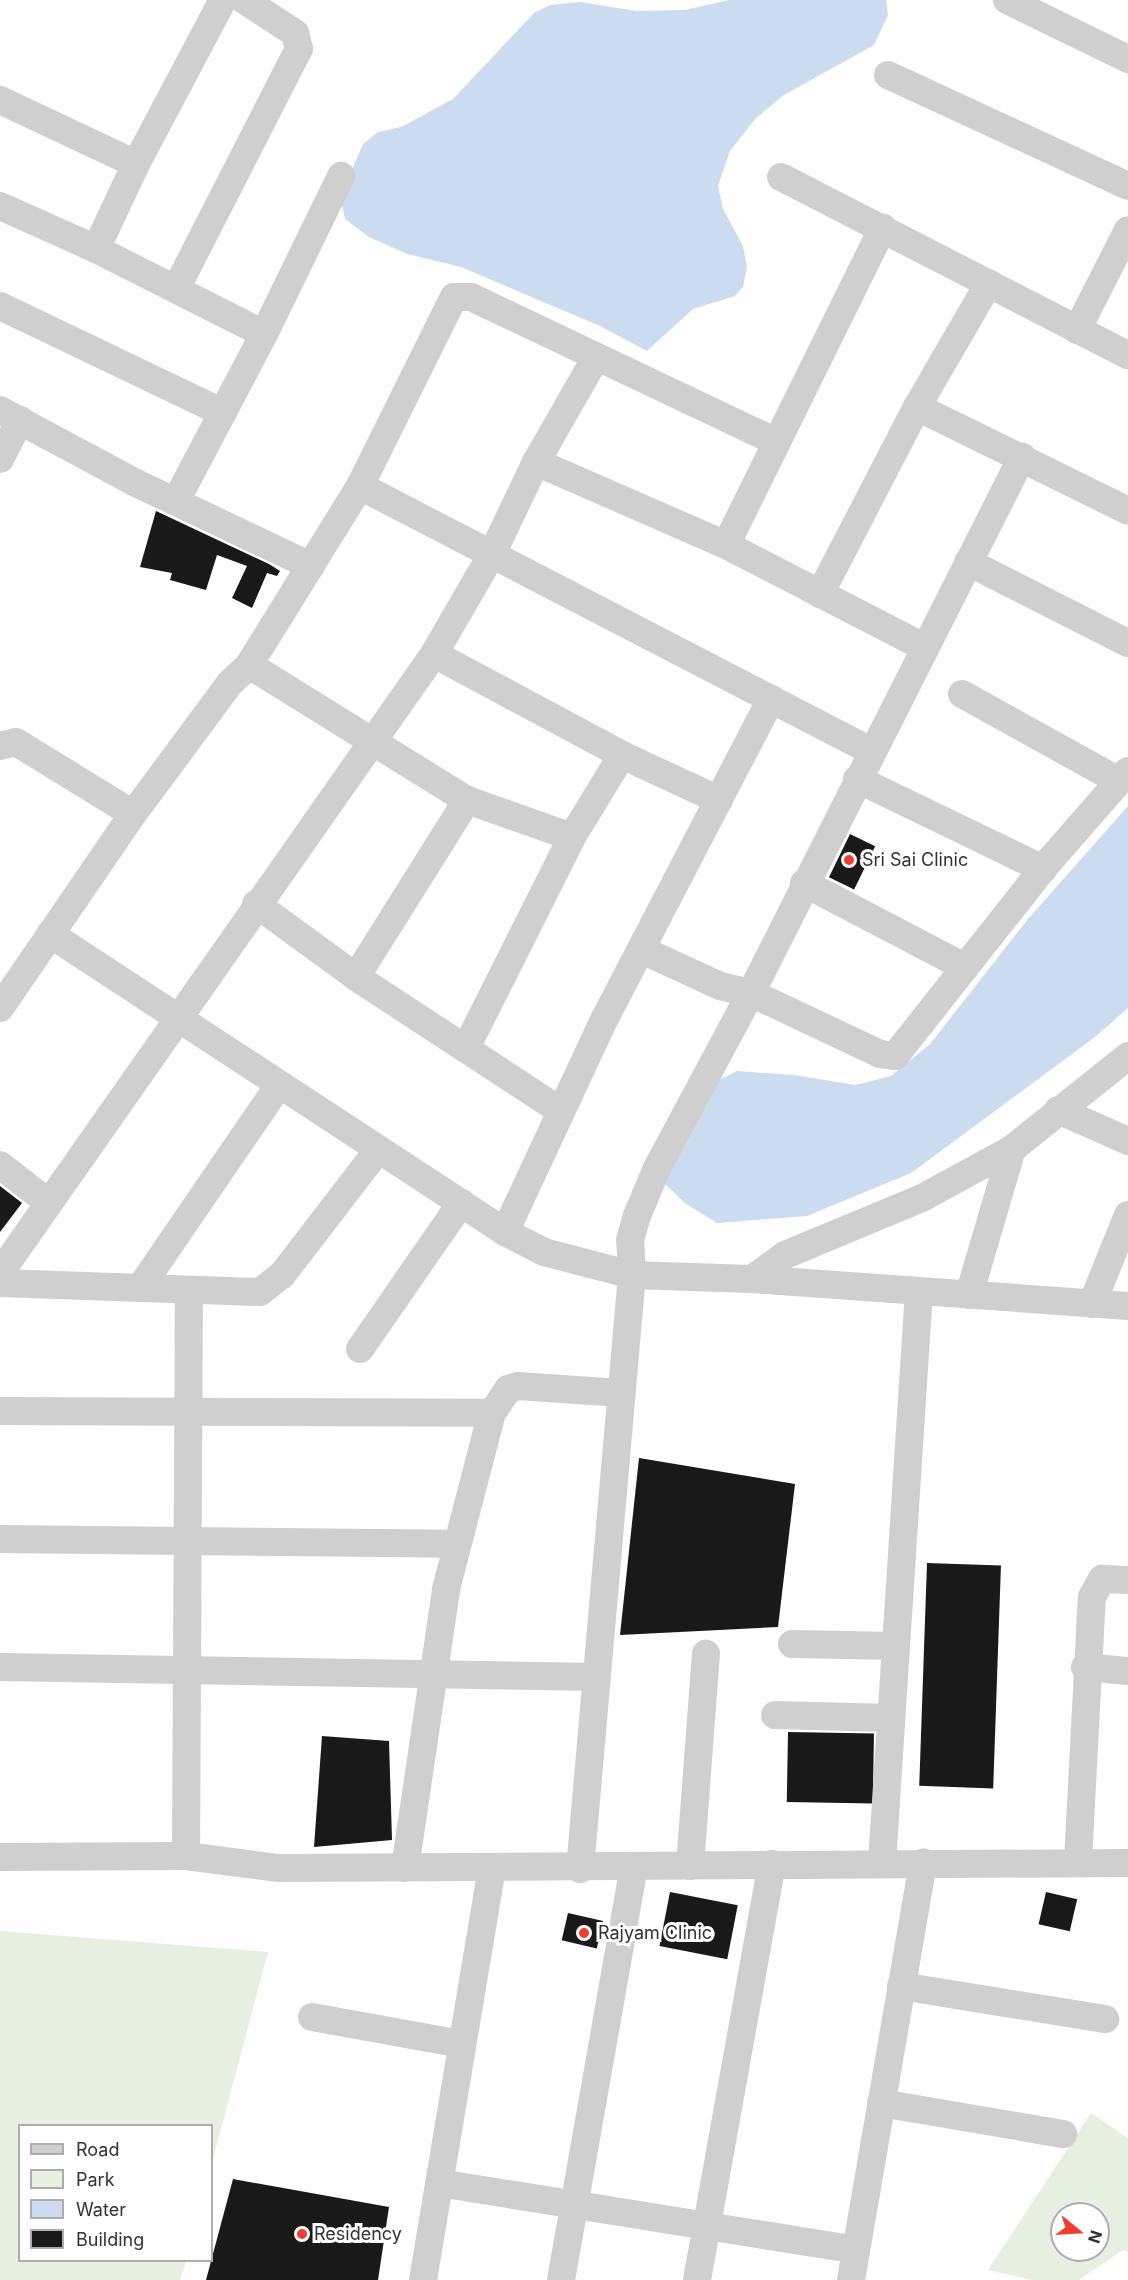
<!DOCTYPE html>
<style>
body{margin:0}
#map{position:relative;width:1128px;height:2280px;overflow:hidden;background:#fff;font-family:Inter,sans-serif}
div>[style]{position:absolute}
.green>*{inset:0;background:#e6f0e0}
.water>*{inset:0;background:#ccdcf0}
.building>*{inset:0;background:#191919;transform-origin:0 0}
.minor>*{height:28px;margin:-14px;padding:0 14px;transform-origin:14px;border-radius:14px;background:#cfcfcf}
.dots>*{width:16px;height:16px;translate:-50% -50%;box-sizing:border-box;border:3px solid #fff;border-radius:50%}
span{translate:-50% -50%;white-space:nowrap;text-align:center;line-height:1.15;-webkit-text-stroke:6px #fff;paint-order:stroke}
.poi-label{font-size:18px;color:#323232}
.left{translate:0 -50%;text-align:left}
.legend{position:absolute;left:18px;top:2124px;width:195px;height:138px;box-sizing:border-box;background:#fff;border:2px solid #adadad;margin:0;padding:8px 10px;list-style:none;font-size:18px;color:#323232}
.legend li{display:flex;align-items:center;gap:12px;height:30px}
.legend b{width:30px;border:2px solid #adadad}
.north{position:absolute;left:1050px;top:2202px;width:60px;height:60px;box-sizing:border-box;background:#fff;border:2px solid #adadad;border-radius:50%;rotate:108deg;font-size:16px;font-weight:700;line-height:24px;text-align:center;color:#323232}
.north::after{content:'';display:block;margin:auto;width:21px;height:27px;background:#f33c2b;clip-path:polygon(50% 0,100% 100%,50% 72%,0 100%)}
</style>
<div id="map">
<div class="green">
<i style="clip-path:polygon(0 1931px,268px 1952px,212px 2163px,212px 2126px,20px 2126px,20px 2260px,186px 2261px,180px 2280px,0 2280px)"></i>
<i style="clip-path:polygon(evenodd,1091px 2113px,1128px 2138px,1128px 2252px,1123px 2250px,1079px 2280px,1032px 2280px,988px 2270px,1091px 2113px,1062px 2214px,1098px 2214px,1098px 2250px,1062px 2250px,1062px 2214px)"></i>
</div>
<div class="water">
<i style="clip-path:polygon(729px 0,886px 0,888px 15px,874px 45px,784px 95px,756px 118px,730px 151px,718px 186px,723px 209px,743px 246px,747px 267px,743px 287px,735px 296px,693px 309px,647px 351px,600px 326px,461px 267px,407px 254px,369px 237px,345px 219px,340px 197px,363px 144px,378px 132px,401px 127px,453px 99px,534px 13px,550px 5px,580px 2px,637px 11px,685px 10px)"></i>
<i style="clip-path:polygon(1128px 806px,1128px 1008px,1095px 1037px,911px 1173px,807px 1216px,717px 1223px,686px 1204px,664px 1183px,701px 1089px,737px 1071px,794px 1075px,855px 1085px,891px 1076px,930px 1044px,1028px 919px)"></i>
</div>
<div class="building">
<i style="clip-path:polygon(156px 511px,269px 564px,280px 571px,277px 576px,267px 573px,252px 608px,232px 598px,247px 566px,217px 555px,206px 590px,170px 580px,172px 573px,140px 567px)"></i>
<i style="left:850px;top:834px;width:28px;height:48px;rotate:26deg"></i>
<i style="clip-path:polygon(0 1186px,22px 1203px,0 1232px)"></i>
<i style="clip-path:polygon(639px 1458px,795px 1484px,778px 1627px,620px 1635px)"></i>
<i style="left:927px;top:1563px;width:74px;height:223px;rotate:2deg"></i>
<i style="left:788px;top:1732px;width:86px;height:70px;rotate:1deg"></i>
<i style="clip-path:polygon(322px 1736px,389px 1741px,392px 1840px,314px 1847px)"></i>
<i style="left:670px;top:1892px;width:69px;height:55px;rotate:11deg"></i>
<i style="left:1046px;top:1892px;width:32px;height:33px;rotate:13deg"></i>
<i style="left:568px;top:1913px;width:36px;height:28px;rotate:13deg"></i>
<i style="clip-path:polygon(233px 2179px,389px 2207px,378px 2280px,206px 2280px)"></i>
</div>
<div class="minor">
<i style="left:1007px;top:0;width:135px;rotate:26deg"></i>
<i style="left:888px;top:75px;width:264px;rotate:24.8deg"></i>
<i style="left:0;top:100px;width:150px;rotate:25.2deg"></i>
<i style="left:781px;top:177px;width:390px;rotate:27.2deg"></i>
<i style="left:0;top:206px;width:105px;rotate:24.1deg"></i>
<i style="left:96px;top:249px;width:188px;rotate:26.8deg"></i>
<i style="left:96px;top:249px;width:94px;rotate:-64.8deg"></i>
<i style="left:136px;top:164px;width:186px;rotate:-62.1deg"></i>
<i style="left:176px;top:289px;width:270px;rotate:-62.9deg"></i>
<i style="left:299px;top:49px;width:16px;rotate:-104deg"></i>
<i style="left:295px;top:33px;width:61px;rotate:-147.1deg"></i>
<i style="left:0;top:306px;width:247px;rotate:25.6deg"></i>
<i style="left:1077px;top:330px;width:112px;rotate:-63deg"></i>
<i style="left:917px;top:407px;width:235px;rotate:26.2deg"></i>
<i style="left:0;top:410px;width:152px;rotate:28.2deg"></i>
<i style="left:134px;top:482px;width:196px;rotate:25.4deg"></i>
<i style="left:0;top:459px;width:44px;rotate:-62.9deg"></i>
<i style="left:536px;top:462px;width:207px;rotate:23.6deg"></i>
<i style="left:726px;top:545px;width:223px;rotate:27.3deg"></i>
<i style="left:360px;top:486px;width:576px;rotate:27.41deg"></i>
<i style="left:177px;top:499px;width:187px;rotate:-62.2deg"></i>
<i style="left:264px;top:334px;width:176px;rotate:-64deg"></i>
<i style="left:726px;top:545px;width:354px;rotate:-63.7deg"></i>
<i style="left:968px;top:562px;width:179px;rotate:26.9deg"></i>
<i style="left:820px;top:594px;width:211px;rotate:-62.6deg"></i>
<i style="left:917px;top:407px;width:143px;rotate:-59.9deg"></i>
<i style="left:434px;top:654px;width:213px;rotate:28.2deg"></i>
<i style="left:622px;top:755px;width:107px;rotate:24.9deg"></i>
<i style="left:249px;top:665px;width:256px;rotate:31.8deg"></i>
<i style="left:467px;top:800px;width:111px;rotate:19.4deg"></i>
<i style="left:962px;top:694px;width:179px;rotate:29deg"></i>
<i style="left:0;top:746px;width:16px;rotate:-14deg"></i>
<i style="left:16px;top:742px;width:137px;rotate:31.6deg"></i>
<i style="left:857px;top:779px;width:207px;rotate:25.8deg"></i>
<i style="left:804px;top:883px;width:182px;rotate:27.6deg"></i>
<i style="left:256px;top:904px;width:124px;rotate:36.1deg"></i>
<i style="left:356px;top:977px;width:245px;rotate:33.2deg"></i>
<i style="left:50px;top:934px;width:544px;rotate:33.22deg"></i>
<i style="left:505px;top:1232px;width:44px;rotate:27.1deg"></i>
<i style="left:544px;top:1252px;width:91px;rotate:14.6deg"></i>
<i style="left:632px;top:1275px;width:120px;rotate:1.9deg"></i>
<i style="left:752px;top:1279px;width:377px;rotate:4.1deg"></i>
<i style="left:642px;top:950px;width:86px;rotate:24.8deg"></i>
<i style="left:720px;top:986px;width:32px;rotate:13deg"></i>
<i style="left:751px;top:993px;width:143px;rotate:25.3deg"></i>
<i style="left:880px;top:1054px;width:15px;rotate:8deg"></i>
<i style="left:895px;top:1056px;width:242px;rotate:-51.7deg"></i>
<i style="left:1045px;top:866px;width:126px;rotate:-48.9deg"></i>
<i style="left:356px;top:977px;width:209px;rotate:-57.9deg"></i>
<i style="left:0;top:1008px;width:235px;rotate:-55.6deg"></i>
<i style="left:133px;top:814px;width:163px;rotate:-53.5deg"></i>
<i style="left:230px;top:683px;width:26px;rotate:-43deg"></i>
<i style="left:249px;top:665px;width:211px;rotate:-58.2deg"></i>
<i style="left:360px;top:486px;width:211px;rotate:-63.6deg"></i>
<i style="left:454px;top:297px;width:17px"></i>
<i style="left:471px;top:297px;width:338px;rotate:25.4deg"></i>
<i style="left:466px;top:1048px;width:236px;rotate:-63.3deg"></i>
<i style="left:572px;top:837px;width:96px;rotate:-58.6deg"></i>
<i style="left:1058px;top:1110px;width:77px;rotate:23.9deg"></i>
<i style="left:0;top:1165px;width:62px;rotate:37.8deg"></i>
<i style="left:505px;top:1232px;width:236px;rotate:-65deg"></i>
<i style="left:605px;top:1018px;width:360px;rotate:-62.5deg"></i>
<i style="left:0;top:1273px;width:756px;rotate:-54.96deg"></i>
<i style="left:434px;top:654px;width:116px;rotate:-59.9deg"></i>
<i style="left:492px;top:554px;width:102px;rotate:-64.4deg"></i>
<i style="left:536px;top:462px;width:119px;rotate:-60.2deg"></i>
<i style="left:752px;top:1279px;width:41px;rotate:-36deg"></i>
<i style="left:785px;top:1255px;width:148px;rotate:-22.6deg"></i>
<i style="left:922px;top:1198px;width:102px;rotate:-28.6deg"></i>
<i style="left:1012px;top:1149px;width:149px;rotate:-38.7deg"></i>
<i style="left:0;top:1283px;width:260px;rotate:2deg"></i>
<i style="left:260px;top:1292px;width:28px;rotate:-38deg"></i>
<i style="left:282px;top:1275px;width:158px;rotate:-52.5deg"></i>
<i style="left:140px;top:1288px;width:246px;rotate:-55.6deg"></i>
<i style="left:969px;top:1295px;width:152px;rotate:-73.6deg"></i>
<i style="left:1092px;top:1304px;width:96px;rotate:-68deg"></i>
<i style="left:360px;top:1349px;width:178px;rotate:-55.3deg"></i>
<i style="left:0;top:1411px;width:492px;rotate:0.2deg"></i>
<i style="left:0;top:1539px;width:455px;rotate:0.6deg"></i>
<i style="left:792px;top:1644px;width:104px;rotate:1.1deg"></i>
<i style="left:0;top:1667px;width:596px;rotate:0.96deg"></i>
<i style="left:1085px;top:1667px;width:43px;rotate:5.3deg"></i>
<i style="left:775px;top:1715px;width:116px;rotate:1.5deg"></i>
<i style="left:186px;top:1856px;width:566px;rotate:-89.7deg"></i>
<i style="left:0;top:1857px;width:186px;rotate:-0.3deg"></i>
<i style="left:186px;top:1856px;width:94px;rotate:7.4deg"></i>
<i style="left:279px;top:1868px;width:849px;rotate:-0.34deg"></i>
<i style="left:1078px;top:1861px;width:264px;rotate:-87deg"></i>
<i style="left:1092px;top:1597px;width:21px;rotate:-61deg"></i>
<i style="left:1102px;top:1579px;width:26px;rotate:2deg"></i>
<i style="left:882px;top:1863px;width:573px;rotate:-86.3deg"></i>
<i style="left:690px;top:1866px;width:213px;rotate:-85.7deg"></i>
<i style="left:405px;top:1868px;width:282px;rotate:-81.6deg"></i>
<i style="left:446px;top:1589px;width:182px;rotate:-75.4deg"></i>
<i style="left:492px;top:1413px;width:29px;rotate:-56deg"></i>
<i style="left:508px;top:1389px;width:10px;rotate:-17deg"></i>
<i style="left:518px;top:1386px;width:103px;rotate:3.9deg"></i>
<i style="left:580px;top:1869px;width:596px;rotate:-85deg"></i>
<i style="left:632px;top:1275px;width:35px;rotate:-93deg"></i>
<i style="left:630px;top:1240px;width:25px;rotate:-74deg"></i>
<i style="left:637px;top:1216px;width:52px;rotate:-67.4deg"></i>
<i style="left:657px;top:1168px;width:199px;rotate:-61.8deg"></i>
<i style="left:751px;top:993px;width:601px;rotate:-63.18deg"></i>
<i style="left:901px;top:1986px;width:207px;rotate:9.2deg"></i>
<i style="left:312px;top:2017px;width:152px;rotate:10.2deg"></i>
<i style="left:881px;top:2103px;width:185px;rotate:9.7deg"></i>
<i style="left:439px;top:2183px;width:422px;rotate:9.1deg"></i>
<i style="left:423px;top:2280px;width:417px;rotate:-80.5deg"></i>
<i style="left:561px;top:2280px;width:418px;rotate:-80deg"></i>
<i style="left:697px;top:2280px;width:423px;rotate:-79.8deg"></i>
<i style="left:851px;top:2280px;width:424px;rotate:-80.2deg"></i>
</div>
<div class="dots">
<i style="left:849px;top:860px;background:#f33c2b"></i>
<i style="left:584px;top:1933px;background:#f33c2b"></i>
<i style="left:302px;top:2234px;background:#f33c2b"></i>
</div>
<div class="poi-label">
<span class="left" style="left:862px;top:860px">Sri Sai Clinic</span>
<span class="left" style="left:598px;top:1933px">Rajyam Clinic</span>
<span class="left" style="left:314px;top:2234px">Residency</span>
</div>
<ul class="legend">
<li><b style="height:8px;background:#cfcfcf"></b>Road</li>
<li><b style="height:16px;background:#e6f0e0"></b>Park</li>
<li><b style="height:16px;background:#ccdcf0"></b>Water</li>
<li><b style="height:16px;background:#191919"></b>Building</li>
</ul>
<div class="north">N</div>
</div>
